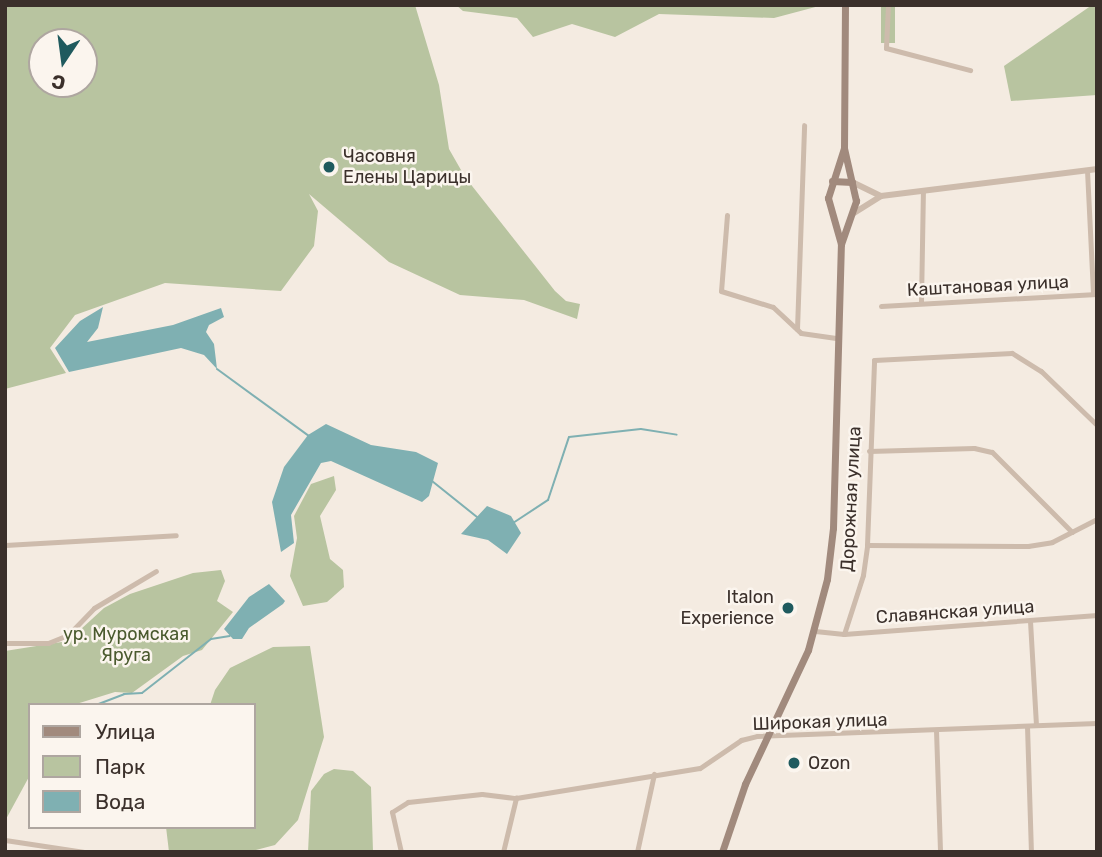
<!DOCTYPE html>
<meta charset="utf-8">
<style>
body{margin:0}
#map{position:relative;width:1102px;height:857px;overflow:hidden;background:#f4ebe1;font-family:Rubik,sans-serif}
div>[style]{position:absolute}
.green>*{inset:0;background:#b8c4a0;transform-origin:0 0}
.water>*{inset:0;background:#7fb0b2}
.stream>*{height:2px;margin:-1px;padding:0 1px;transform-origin:1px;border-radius:1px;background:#7fb0b2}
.minor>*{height:5px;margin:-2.5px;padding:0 2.5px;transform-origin:2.5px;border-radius:2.5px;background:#cdbbac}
.tertiary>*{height:6px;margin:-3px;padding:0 3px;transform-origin:3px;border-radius:3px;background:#cdbbac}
.secondary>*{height:7px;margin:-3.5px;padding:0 3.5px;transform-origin:3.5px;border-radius:3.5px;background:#a18a7d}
.dots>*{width:19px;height:19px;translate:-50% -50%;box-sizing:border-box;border:4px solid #fbf5ee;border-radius:50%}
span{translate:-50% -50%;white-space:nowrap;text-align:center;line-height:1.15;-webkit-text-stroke:5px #fbf5ee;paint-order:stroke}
.poi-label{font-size:18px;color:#3b302b}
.left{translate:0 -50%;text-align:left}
.right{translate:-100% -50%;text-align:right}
.street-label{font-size:18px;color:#3b302b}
.park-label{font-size:18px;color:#4a5a2e}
.frame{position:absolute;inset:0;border:7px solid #3b302b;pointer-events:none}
.legend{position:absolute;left:28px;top:703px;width:228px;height:126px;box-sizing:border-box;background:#fbf5ee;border:2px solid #aea6a0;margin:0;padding:9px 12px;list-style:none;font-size:21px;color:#3b302b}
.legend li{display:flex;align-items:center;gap:14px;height:35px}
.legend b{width:35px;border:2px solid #aea6a0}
.north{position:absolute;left:28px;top:28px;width:70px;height:70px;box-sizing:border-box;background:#fbf5ee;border:2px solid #aea6a0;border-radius:50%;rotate:193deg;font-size:19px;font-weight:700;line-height:28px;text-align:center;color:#3b302b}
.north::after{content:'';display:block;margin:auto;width:24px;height:32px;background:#1f5a5e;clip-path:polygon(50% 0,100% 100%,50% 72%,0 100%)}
</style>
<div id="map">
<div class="green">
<i style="clip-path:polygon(evenodd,5px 5px,415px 5px,439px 85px,449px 149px,465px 177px,555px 291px,566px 301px,580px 304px,577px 319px,524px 300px,460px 295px,389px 262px,309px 194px,318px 211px,314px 246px,281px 291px,165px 283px,75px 315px,50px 348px,66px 373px,5px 389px,5px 5px,84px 42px,84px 84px,42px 84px,42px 42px,84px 42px)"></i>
<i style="clip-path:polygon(456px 5px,823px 5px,774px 18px,659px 14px,615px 37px,572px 24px,533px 37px,517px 18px,463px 11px)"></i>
<i style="left:881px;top:5px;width:14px;height:38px"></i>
<i style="clip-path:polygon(1092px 5px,1097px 5px,1097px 95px,1011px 101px,1004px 66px)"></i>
<i style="clip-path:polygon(334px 476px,336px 490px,320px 516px,330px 559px,343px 570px,344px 587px,327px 602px,303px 606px,290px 576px,297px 538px,294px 516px,311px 484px)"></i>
<i style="clip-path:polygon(221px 570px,225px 581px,217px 601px,233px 612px,202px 650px,183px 656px,132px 693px,115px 692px,73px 705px,30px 705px,30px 775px,5px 821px,5px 651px,68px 641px,104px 608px,130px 594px,193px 573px)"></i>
<i style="clip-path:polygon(310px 646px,324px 737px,298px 820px,275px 845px,248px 852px,169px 852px,166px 827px,254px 827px,254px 705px,210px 705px,215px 690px,230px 668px,273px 647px)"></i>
<i style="clip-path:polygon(334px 769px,353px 771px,371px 787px,373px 852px,308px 852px,311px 791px,324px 774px)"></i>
</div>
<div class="water">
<i style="clip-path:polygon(103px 307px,98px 328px,87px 342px,173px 325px,221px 308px,224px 317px,209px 325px,206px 332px,214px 344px,217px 369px,204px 355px,181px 348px,69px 372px,55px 348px,80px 321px)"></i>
<i style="clip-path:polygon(326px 424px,371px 445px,416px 452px,438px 463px,429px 496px,422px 502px,331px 461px,321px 463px,291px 515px,294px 543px,281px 552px,272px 502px,284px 467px,308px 435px)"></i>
<i style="clip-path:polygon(487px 506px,511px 516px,521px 533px,507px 554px,488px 540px,461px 534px)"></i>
<i style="clip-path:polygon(269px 584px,285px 601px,283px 604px,249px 628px,242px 639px,233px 639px,224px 629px,249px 597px)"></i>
</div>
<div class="stream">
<i style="left:217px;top:369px;width:114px;rotate:36.1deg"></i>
<i style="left:432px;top:481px;width:58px;rotate:38.7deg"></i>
<i style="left:513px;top:523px;width:42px;rotate:-33.3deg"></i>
<i style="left:548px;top:500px;width:66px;rotate:-71.6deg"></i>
<i style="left:569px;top:437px;width:72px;rotate:-6.3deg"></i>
<i style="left:641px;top:429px;width:36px;rotate:9deg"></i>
<i style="left:96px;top:705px;width:30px;rotate:-21deg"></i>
<i style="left:124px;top:694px;width:18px;rotate:-3deg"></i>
<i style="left:142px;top:693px;width:88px;rotate:-38deg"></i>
<i style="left:211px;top:639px;width:19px;rotate:-9deg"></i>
</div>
<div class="minor">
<i style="left:888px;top:5px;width:43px;rotate:92.7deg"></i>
<i style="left:886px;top:48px;width:87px;rotate:14.7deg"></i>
<i style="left:1087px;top:170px;width:124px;rotate:87.2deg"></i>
<i style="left:727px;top:215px;width:76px;rotate:94.5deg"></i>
<i style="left:721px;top:291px;width:54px;rotate:17.1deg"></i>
<i style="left:773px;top:307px;width:38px;rotate:43deg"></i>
<i style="left:801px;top:333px;width:37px;rotate:8deg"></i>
<i style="left:921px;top:302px;width:111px;rotate:-89deg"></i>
<i style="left:881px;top:306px;width:216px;rotate:-3.2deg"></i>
<i style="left:797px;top:329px;width:204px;rotate:-88deg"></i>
<i style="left:869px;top:451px;width:105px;rotate:-1.6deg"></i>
<i style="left:974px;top:448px;width:18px;rotate:13deg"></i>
<i style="left:992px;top:452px;width:113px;rotate:45deg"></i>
<i style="left:5px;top:545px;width:171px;rotate:-3.3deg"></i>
<i style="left:867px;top:545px;width:161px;rotate:0.4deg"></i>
<i style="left:1028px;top:546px;width:24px;rotate:-9deg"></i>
<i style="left:1052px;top:542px;width:51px;rotate:-27.1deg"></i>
<i style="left:1030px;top:621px;width:104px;rotate:86.7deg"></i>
<i style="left:815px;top:631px;width:29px;rotate:6deg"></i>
<i style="left:844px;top:634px;width:254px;rotate:-4.3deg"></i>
<i style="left:844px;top:634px;width:62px;rotate:-72.1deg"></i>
<i style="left:863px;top:575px;width:30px;rotate:-82deg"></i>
<i style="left:867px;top:545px;width:185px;rotate:-87.8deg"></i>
<i style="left:874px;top:360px;width:138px;rotate:-2.9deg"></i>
<i style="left:1012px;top:353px;width:34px;rotate:32deg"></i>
<i style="left:1041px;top:371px;width:78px;rotate:44deg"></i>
<i style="left:5px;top:643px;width:43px"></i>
<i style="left:48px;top:643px;width:22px;rotate:-22deg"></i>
<i style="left:68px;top:635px;width:37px;rotate:-46deg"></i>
<i style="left:94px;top:608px;width:72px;rotate:-30.8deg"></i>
<i style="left:1027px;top:726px;width:126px;rotate:88.2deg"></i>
<i style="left:936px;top:730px;width:122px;rotate:88.1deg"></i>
<i style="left:5px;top:840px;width:80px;rotate:8.6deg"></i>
<i style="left:401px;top:852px;width:41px;rotate:-102.7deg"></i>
<i style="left:392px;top:812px;width:19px;rotate:-32deg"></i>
<i style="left:408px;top:802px;width:74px;rotate:-6.2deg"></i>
<i style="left:482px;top:794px;width:34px;rotate:7deg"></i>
<i style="left:516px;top:798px;width:186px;rotate:-9.3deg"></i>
<i style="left:700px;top:768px;width:50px;rotate:-34.3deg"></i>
<i style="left:741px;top:740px;width:16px;rotate:-14deg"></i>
<i style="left:757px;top:736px;width:340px;rotate:-2.2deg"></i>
<i style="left:503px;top:852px;width:56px;rotate:-76.5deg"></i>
<i style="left:637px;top:852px;width:80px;rotate:-77.7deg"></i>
</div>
<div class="tertiary">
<i style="left:852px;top:182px;width:32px;rotate:26deg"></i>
<i style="left:854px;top:213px;width:32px;rotate:-32deg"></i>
<i style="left:881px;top:196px;width:218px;rotate:-7.1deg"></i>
</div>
<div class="secondary">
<i style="left:832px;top:181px;width:20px;rotate:3deg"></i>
<i style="left:841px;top:244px;width:46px;rotate:-70.8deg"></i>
<i style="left:856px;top:201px;width:54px;rotate:-102.8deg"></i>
<i style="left:844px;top:148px;width:143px;rotate:-89.6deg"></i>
<i style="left:722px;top:852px;width:72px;rotate:-71.3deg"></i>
<i style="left:745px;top:784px;width:148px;rotate:-64.8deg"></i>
<i style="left:808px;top:650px;width:73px;rotate:-75deg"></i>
<i style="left:827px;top:579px;width:51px;rotate:-83.3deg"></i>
<i style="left:833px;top:528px;width:284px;rotate:-88.4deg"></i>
<i style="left:841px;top:244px;width:48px;rotate:-105.8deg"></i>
<i style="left:828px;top:198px;width:52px;rotate:-72.3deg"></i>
</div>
<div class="dots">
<i style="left:329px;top:167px;background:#1f5a5e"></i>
<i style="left:788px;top:608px;background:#1f5a5e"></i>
<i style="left:794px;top:763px;background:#1f5a5e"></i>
</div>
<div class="poi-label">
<span class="left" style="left:343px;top:167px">Часовня<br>Елены Царицы</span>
<span class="right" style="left:774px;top:608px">Italon<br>Experience</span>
<span class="left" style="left:808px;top:763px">Ozon</span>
</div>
<div class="street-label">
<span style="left:988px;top:286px;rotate:-3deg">Каштановая улица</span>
<span style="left:851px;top:499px;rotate:-87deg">Дорожная улица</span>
<span style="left:955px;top:612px;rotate:-4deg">Славянская улица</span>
<span style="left:820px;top:722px;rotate:-2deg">Широкая улица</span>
</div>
<div class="park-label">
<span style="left:126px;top:645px">ур. Муромская<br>Яруга</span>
</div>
<div class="frame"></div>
<ul class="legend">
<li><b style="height:9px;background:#a18a7d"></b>Улица</li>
<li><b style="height:19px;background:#b8c4a0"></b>Парк</li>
<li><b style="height:19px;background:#7fb0b2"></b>Вода</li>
</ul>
<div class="north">С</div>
</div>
